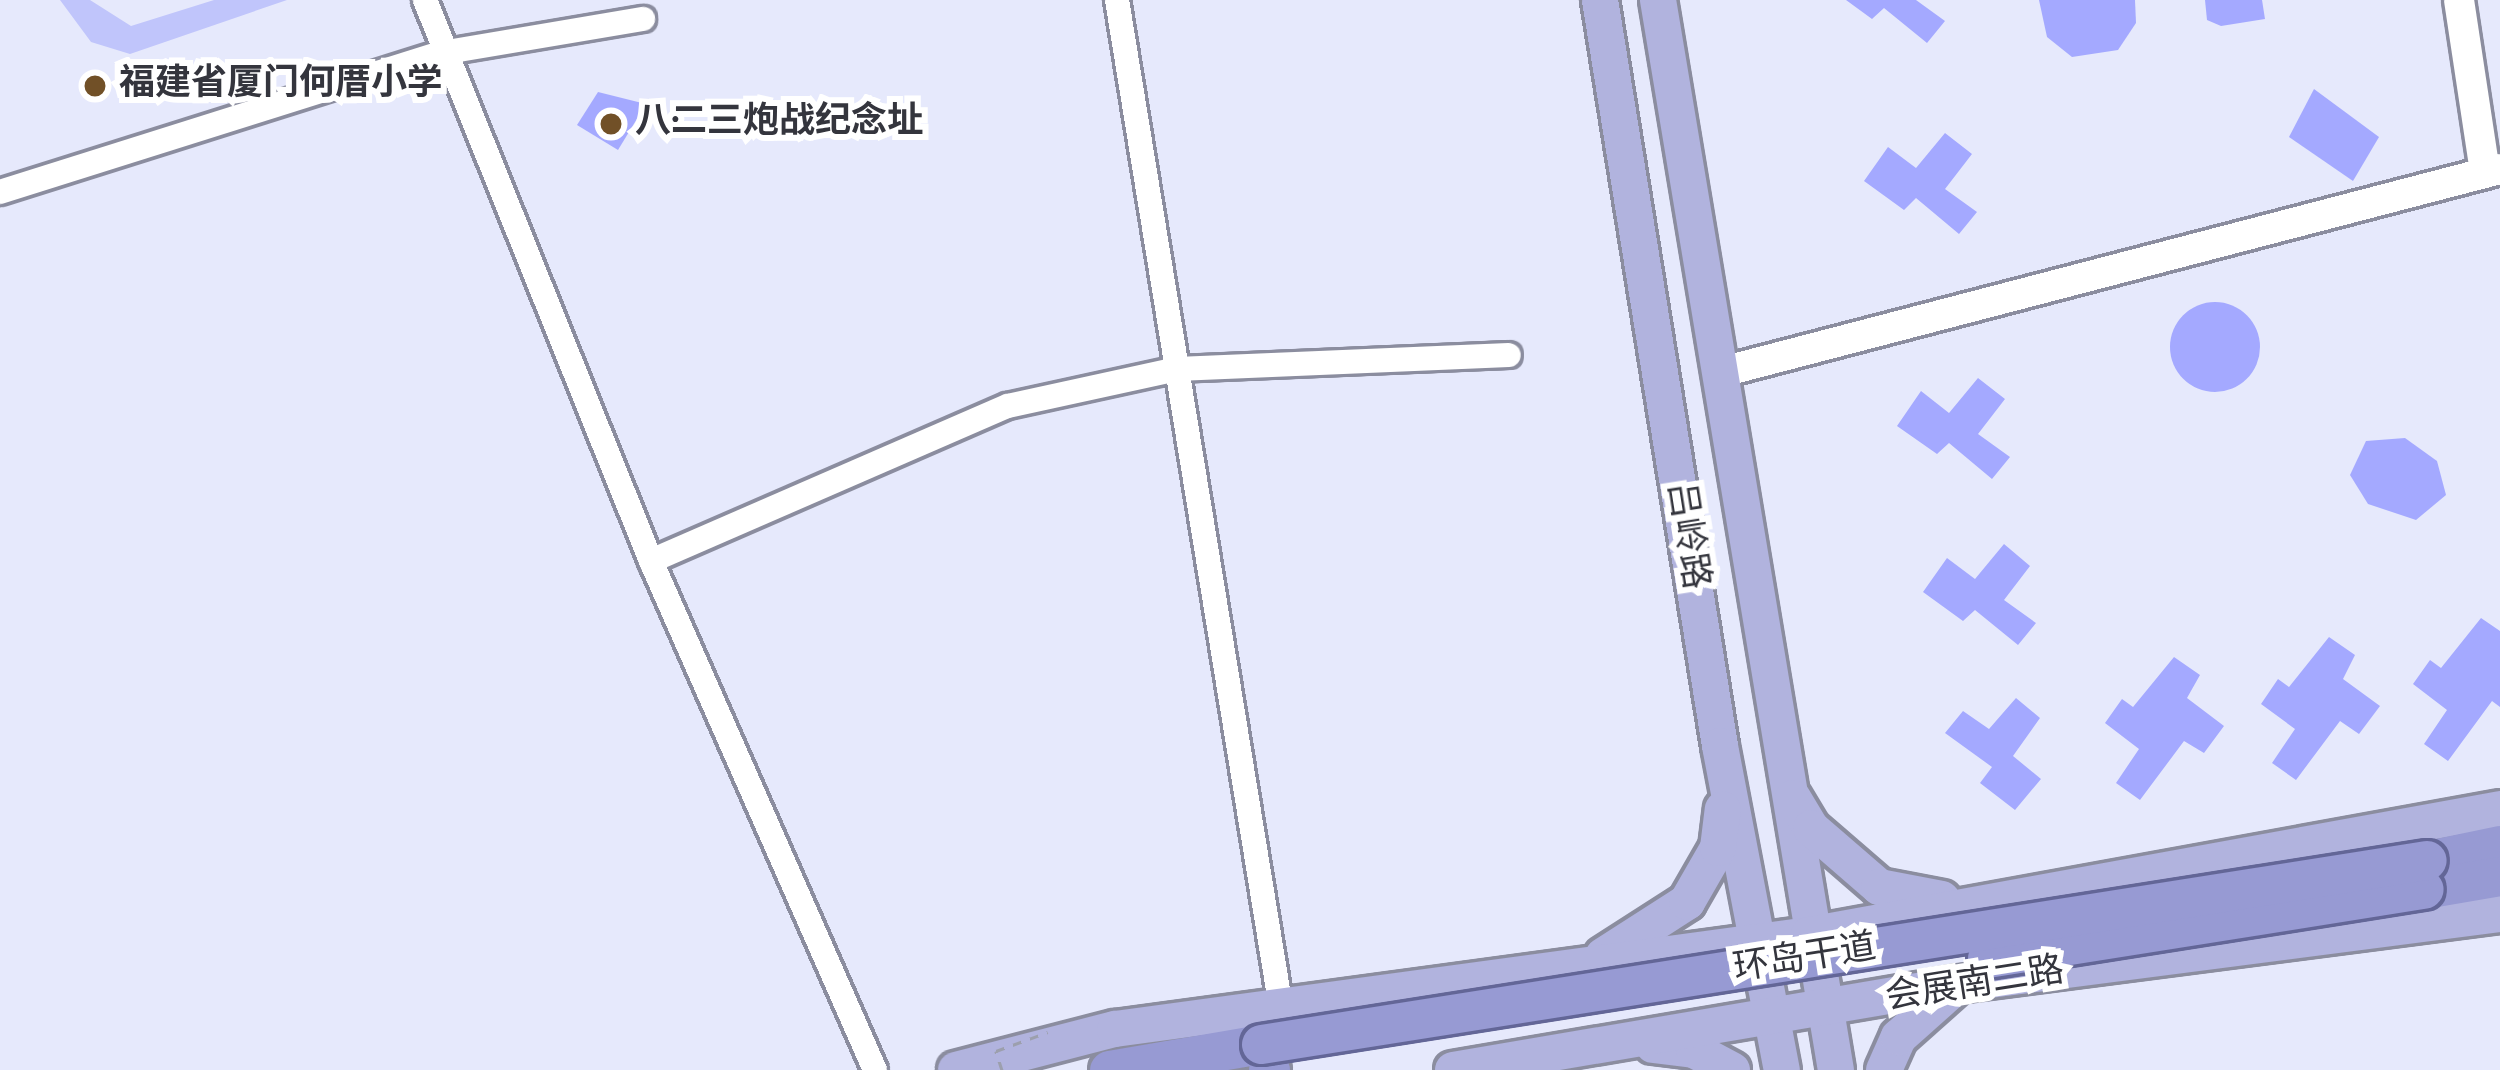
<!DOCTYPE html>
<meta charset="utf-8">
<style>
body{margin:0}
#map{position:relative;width:2500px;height:1070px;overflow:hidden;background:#e6e9fc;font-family:Overpass,"Noto Sans SC",sans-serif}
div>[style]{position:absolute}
.green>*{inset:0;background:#c0c5fb}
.building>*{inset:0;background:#a4a9ff}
.round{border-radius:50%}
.roads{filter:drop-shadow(3px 0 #8b8d9f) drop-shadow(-3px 0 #8b8d9f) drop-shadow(0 3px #8b8d9f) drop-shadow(0 -3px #8b8d9f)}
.minor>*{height:24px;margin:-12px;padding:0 12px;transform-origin:12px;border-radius:12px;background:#fff}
.tertiary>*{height:30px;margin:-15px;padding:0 15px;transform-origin:15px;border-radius:15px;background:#fff}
.primary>*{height:36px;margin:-18px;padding:0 18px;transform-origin:18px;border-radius:18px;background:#b1b3de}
.trunk>*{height:39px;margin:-19.5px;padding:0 19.5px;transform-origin:19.5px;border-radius:19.5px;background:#979ad3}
.path-bridge>*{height:3px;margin-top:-1.5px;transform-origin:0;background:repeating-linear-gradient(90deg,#9c9fad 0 9px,transparent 0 18px)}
.bridges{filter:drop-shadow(3px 0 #636697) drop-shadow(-3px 0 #636697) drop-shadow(0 3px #636697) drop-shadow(0 -3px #636697)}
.trunk-bridge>*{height:39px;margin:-19.5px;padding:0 19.5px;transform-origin:19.5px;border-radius:19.5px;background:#979ad3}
.dots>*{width:33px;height:33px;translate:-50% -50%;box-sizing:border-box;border:6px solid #fff;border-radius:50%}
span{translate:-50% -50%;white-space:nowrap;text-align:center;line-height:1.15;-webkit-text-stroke:12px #fff;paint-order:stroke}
.poi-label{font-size:36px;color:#34353d;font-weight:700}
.left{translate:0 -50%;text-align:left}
.street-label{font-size:36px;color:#34353d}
</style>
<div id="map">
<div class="green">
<i style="clip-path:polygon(60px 0,90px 0,131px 26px,214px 0,287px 0,130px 54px,91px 42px)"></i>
</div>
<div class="building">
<i style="clip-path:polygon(1846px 0,1916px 0,1945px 21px,1927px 43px,1884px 8px,1872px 19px)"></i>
<i style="clip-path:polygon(2039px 0,2135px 0,2136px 23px,2118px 50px,2072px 57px,2047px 37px)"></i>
<i style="clip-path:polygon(2205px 0,2262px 0,2265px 19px,2221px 26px,2207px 20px)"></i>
<i style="clip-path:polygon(2314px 89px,2379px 137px,2353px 181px,2289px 137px)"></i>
<i style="clip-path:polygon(598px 92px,646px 104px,618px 150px,577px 125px)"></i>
<i style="clip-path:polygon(1945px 133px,1972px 154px,1945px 189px,1977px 212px,1959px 234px,1916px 198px,1904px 210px,1864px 181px,1888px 147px,1916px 168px)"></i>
<i class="round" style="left:2170px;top:302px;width:90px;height:90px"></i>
<i style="clip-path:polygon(1978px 378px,2005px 399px,1978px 434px,2010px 457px,1992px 479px,1949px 443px,1937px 454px,1897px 426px,1921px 391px,1949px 413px)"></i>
<i style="clip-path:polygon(2405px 438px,2437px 461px,2446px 495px,2416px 520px,2368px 504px,2350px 475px,2366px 441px)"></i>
<i style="clip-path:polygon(2004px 544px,2030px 566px,2004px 600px,2036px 623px,2018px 645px,1975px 610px,1963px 621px,1923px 592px,1947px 558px,1975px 579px)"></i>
<i style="clip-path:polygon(2481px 618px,2500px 631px,2500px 707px,2492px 701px,2448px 761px,2424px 744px,2447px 710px,2413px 684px,2430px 660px,2441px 668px)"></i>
<i style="clip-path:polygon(2329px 637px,2355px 655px,2343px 679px,2380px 706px,2359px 734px,2340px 721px,2296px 780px,2272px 763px,2295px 729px,2261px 704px,2278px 679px,2289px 687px)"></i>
<i style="clip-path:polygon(2174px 657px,2200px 675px,2187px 698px,2224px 726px,2204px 753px,2184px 741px,2140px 800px,2116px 783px,2139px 749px,2105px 723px,2122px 699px,2133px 707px)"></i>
<i style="clip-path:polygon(2016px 698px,2040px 718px,2013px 756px,2041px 779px,2015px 810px,1980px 783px,1992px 767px,1945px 733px,1963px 711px,1989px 729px)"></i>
</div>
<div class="roads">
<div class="minor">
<i style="left:425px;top:0;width:605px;rotate:68.06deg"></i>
<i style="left:651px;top:561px;width:556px;rotate:66.25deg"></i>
<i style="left:1117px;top:0;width:1021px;rotate:80.76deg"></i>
<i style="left:0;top:192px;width:462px;rotate:-17.5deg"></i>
<i style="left:441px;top:53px;width:205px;rotate:-9.6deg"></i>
<i style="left:651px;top:561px;width:389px;rotate:-23.5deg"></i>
<i style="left:1008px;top:406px;width:173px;rotate:-12.3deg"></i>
<i style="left:1177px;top:369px;width:332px;rotate:-2.4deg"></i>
</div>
<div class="tertiary">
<i style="left:2459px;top:0;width:173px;rotate:81.4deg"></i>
<i style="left:1718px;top:373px;width:808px;rotate:-14.62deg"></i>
</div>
<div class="primary">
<i style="left:1600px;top:0;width:756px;rotate:80.86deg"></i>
<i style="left:1720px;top:746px;width:330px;rotate:79.2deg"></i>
<i style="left:1658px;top:0;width:1085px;rotate:80.56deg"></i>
<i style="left:1793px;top:798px;width:35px;rotate:59deg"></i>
<i style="left:1811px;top:828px;width:90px;rotate:40.9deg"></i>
<i style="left:1879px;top:887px;width:64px;rotate:10.8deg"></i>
<i style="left:1603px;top:956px;width:100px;rotate:-32.7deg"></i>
<i style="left:1687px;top:902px;width:62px;rotate:-60.1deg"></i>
<i style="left:1718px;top:848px;width:39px;rotate:-83deg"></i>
<i style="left:1653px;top:1045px;width:41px;rotate:7deg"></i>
<i style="left:1694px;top:1050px;width:43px;rotate:27.8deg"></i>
<i style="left:956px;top:1070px;width:164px;rotate:-14.5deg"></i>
<i style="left:1115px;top:1029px;width:700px;rotate:-7.71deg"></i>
<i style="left:1809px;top:935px;width:702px;rotate:-10.33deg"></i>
<i style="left:1453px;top:1070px;width:513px;rotate:-9.65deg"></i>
<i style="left:1959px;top:984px;width:546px;rotate:-7.37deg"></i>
<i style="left:1884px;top:1070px;width:36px;rotate:-66deg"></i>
<i style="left:1899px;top:1037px;width:74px;rotate:-41.7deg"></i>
</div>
<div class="trunk">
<i style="left:2427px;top:860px;width:75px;rotate:-11.6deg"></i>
<i style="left:2424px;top:889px;width:77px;rotate:-9.7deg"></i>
<i style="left:1109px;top:1070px;width:154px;rotate:-9.7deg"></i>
<i style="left:1268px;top:1070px;width:2px"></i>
</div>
</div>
<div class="path-bridge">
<i style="left:1002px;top:1070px;width:20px;rotate:-108deg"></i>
<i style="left:996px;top:1051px;width:55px;rotate:-20.1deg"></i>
</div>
<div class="bridges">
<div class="trunk-bridge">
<i style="left:1987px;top:958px;width:442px;rotate:-9deg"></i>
<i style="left:1261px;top:1044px;width:1180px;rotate:-8.97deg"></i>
</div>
</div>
<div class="dots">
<i style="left:95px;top:86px;background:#715027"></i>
<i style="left:611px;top:124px;background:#715027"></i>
</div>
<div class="poi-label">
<span class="left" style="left:119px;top:86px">福建省厦门何厝小学</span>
<span class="left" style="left:635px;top:124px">八·二三炮战纪念址</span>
</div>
<div class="street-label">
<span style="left:1686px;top:536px;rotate:81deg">吕岭路</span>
<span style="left:1805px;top:960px;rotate:-9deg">环岛干道</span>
<span style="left:1975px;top:986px;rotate:-9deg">会展南二路</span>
</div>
</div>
